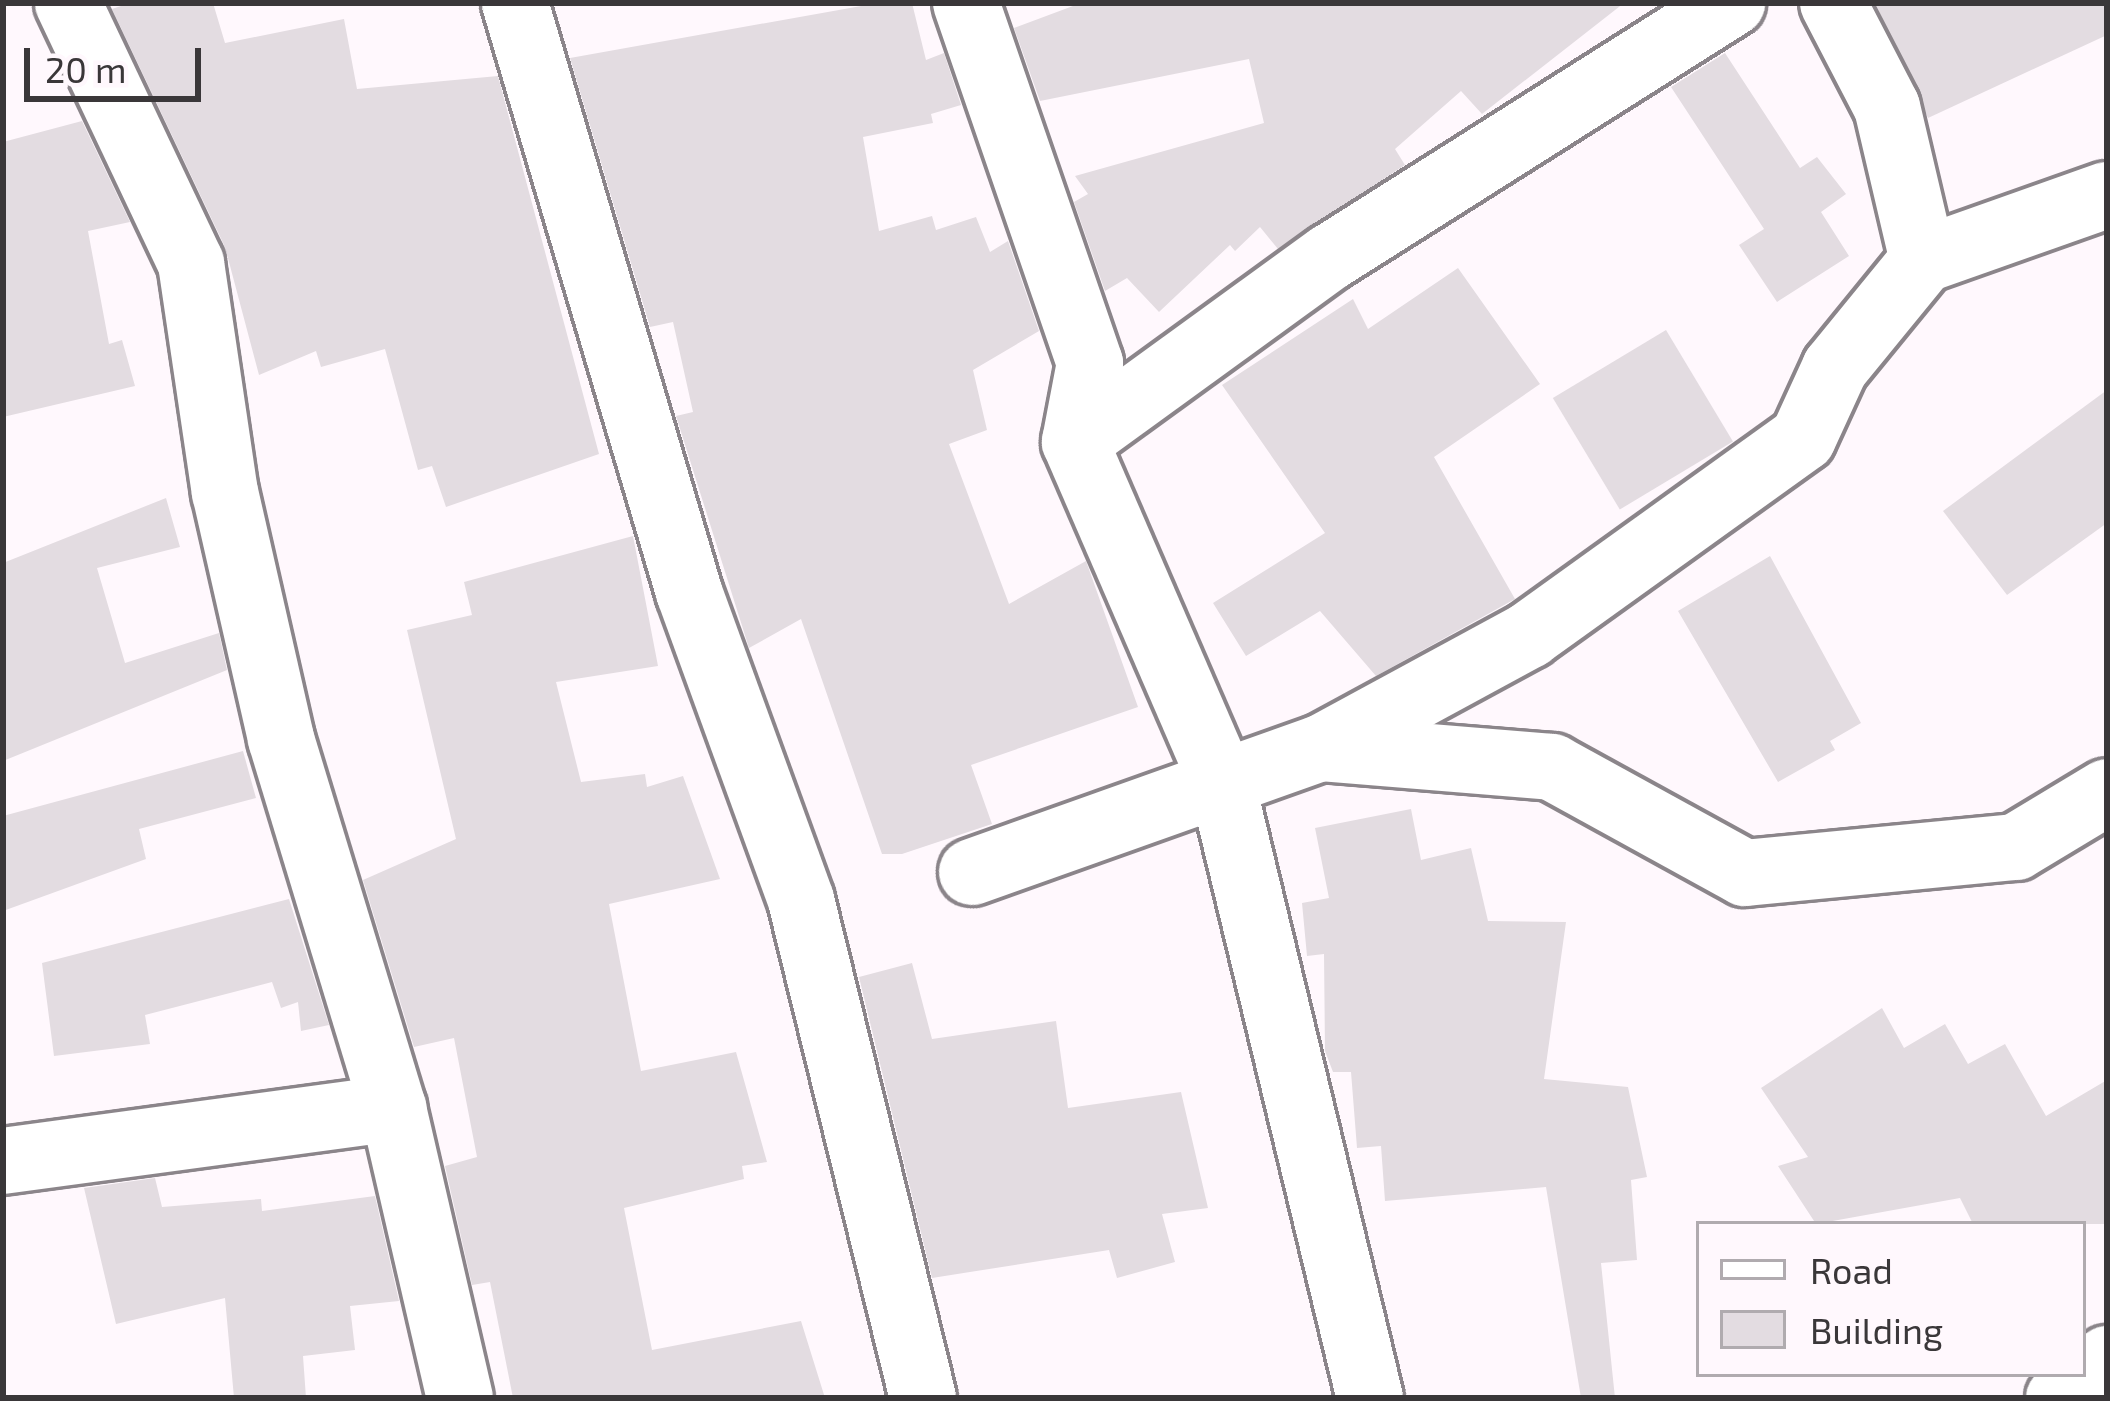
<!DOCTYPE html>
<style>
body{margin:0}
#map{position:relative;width:2110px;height:1401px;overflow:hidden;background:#fff8fd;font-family:"Exo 2",sans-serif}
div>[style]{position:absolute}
.building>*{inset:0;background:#e3dce1;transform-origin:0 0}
.roads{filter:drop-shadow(3px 0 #8b858a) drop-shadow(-3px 0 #8b858a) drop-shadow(0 3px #8b858a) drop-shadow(0 -3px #8b858a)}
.minor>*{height:66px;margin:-33px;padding:0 33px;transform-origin:33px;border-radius:33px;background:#fff}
span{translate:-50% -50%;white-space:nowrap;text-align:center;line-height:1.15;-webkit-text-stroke:12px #fff8fd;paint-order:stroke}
.frame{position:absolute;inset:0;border:6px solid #3a3739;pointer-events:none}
.legend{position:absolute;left:1696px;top:1221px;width:390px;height:156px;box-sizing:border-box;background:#fff8fd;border:3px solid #b0abaf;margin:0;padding:15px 21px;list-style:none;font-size:36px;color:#3a3739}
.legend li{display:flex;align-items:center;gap:24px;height:60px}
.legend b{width:60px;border:3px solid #b0abaf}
.scale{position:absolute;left:24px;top:48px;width:177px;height:54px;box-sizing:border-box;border:6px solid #3a3739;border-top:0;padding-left:15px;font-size:36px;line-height:42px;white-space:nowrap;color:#3a3739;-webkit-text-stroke:9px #fff8fd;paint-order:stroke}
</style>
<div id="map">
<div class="building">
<i style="clip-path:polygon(130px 3px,213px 3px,225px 43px,344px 19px,357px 89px,498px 76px,599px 454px,446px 507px,432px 466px,418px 470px,385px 349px,321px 367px,316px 351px,259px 375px,225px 247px,112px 9px)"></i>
<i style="clip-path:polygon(878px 3px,912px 3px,926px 60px,944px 53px,961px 105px,931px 114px,933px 123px,863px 137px,879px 231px,932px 216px,936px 230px,976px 217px,990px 252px,1008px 241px,1039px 331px,973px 370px,987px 430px,949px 444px,1009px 604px,1086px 561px,1138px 707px,971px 765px,992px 824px,902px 854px,882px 854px,801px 619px,749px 648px,676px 416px,693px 412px,673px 322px,650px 327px,570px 58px)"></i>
<i style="clip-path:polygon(1081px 3px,1624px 3px,1482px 114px,1461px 91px,1395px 149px,1405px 165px,1278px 249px,1260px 227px,1235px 251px,1230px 245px,1159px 312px,1127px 278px,1105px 291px,1074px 202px,1088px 194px,1075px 176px,1264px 123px,1249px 59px,1040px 101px,1014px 28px)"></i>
<i style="clip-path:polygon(1875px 3px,2107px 3px,2107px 35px,1928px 118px)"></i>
<i style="clip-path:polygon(1725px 53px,1800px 168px,1817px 157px,1846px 194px,1821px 212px,1849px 256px,1777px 302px,1739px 245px,1764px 229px,1671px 87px)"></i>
<i style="clip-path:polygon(82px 121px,130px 222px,88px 231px,109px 344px,122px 340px,135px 386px,3px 417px,3px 142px)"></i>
<i style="clip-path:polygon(1458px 268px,1540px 384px,1434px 457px,1515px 599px,1376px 676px,1320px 611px,1246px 656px,1213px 603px,1325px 533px,1222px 385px,1353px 299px,1368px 329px)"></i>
<i style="left:1666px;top:330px;width:130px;height:132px;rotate:59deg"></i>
<i style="clip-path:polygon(2107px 390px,2107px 523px,2007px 595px,1943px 511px)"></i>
<i style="clip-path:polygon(166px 498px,180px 547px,97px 568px,125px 663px,219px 633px,227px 670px,3px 761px,3px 563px)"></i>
<i style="clip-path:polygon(633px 536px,658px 666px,556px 682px,581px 782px,645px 774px,647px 787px,683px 776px,720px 879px,609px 904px,641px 1071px,736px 1052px,767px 1162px,742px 1166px,744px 1179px,624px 1208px,652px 1350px,801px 1321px,825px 1398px,513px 1398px,490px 1282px,472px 1285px,445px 1166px,477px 1157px,454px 1038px,414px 1047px,363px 880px,456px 839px,407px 630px,472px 615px,464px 582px)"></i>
<i style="clip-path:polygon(1770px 556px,1861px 723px,1830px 741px,1835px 750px,1778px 782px,1678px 611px)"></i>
<i style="clip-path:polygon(243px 751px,256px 798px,139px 829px,146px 859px,3px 911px,3px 816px)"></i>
<i style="clip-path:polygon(1411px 809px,1421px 860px,1471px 848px,1488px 921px,1566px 922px,1544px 1079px,1628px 1087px,1647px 1177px,1631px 1180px,1637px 1260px,1601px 1263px,1615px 1398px,1581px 1398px,1546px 1187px,1385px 1201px,1381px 1146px,1357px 1148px,1351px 1072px,1333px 1072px,1325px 1051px,1324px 954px,1307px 956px,1302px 903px,1329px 898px,1315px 828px)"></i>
<i style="clip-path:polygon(289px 899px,329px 1025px,301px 1031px,298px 1002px,281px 1008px,272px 982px,145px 1015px,150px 1044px,54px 1056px,42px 963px)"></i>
<i style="clip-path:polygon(912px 963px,932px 1039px,1056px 1021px,1068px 1108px,1181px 1092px,1208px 1208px,1162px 1214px,1175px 1262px,1117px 1278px,1109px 1250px,932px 1278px,859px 977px)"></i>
<i style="clip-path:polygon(1882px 1008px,1904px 1048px,1945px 1024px,1968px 1064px,2005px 1044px,2046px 1116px,2107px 1080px,2107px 1224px,1973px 1224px,1960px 1198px,1816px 1224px,1778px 1166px,1808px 1157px,1761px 1088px)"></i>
<i style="clip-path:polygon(155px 1178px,162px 1207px,261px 1199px,262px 1211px,375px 1196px,399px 1301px,350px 1306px,355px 1350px,303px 1356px,306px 1398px,234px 1398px,225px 1298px,116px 1324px,84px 1188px)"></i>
</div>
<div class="roads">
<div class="minor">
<i style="left:68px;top:3px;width:288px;rotate:64.7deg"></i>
<i style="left:191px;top:263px;width:232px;rotate:81.6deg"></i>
<i style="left:225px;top:492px;width:253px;rotate:77.2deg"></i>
<i style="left:281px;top:739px;width:386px;rotate:73.1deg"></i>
<i style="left:393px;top:1108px;width:298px;rotate:77deg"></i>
<i style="left:515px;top:3px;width:614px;rotate:73.54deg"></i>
<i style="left:689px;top:592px;width:328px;rotate:70deg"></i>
<i style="left:801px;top:900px;width:513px;rotate:76.23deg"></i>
<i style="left:966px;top:3px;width:381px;rotate:71deg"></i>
<i style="left:1090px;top:363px;width:80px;rotate:100.8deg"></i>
<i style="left:1075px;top:442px;width:367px;rotate:66.6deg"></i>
<i style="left:1221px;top:779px;width:637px;rotate:76.47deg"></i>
<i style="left:1833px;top:3px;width:117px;rotate:62.6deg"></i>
<i style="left:1887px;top:107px;width:157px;rotate:76.8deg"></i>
<i style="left:1075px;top:442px;width:315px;rotate:-36deg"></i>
<i style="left:1330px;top:257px;width:476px;rotate:-32.3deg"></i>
<i style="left:1321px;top:748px;width:232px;rotate:4.7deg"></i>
<i style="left:1552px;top:767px;width:220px;rotate:28.8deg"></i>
<i style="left:1745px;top:873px;width:272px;rotate:-5.5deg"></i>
<i style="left:2016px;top:847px;width:106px;rotate:-31.1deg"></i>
<i style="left:972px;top:872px;width:370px;rotate:-19.6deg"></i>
<i style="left:1321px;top:748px;width:237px;rotate:-28.5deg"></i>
<i style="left:1529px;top:635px;width:337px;rotate:-35.7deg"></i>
<i style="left:1803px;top:438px;width:77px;rotate:-65.4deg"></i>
<i style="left:1835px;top:368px;width:139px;rotate:-50.8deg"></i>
<i style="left:1923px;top:260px;width:195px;rotate:-19.5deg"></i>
<i style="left:3px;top:1161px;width:394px;rotate:-7.7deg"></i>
<i style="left:2059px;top:1398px;width:62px;rotate:-39.1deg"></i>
</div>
</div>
<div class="frame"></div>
<ul class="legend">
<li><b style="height:15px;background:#fff"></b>Road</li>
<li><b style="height:33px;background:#e3dce1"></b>Building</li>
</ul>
<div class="scale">20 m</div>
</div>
